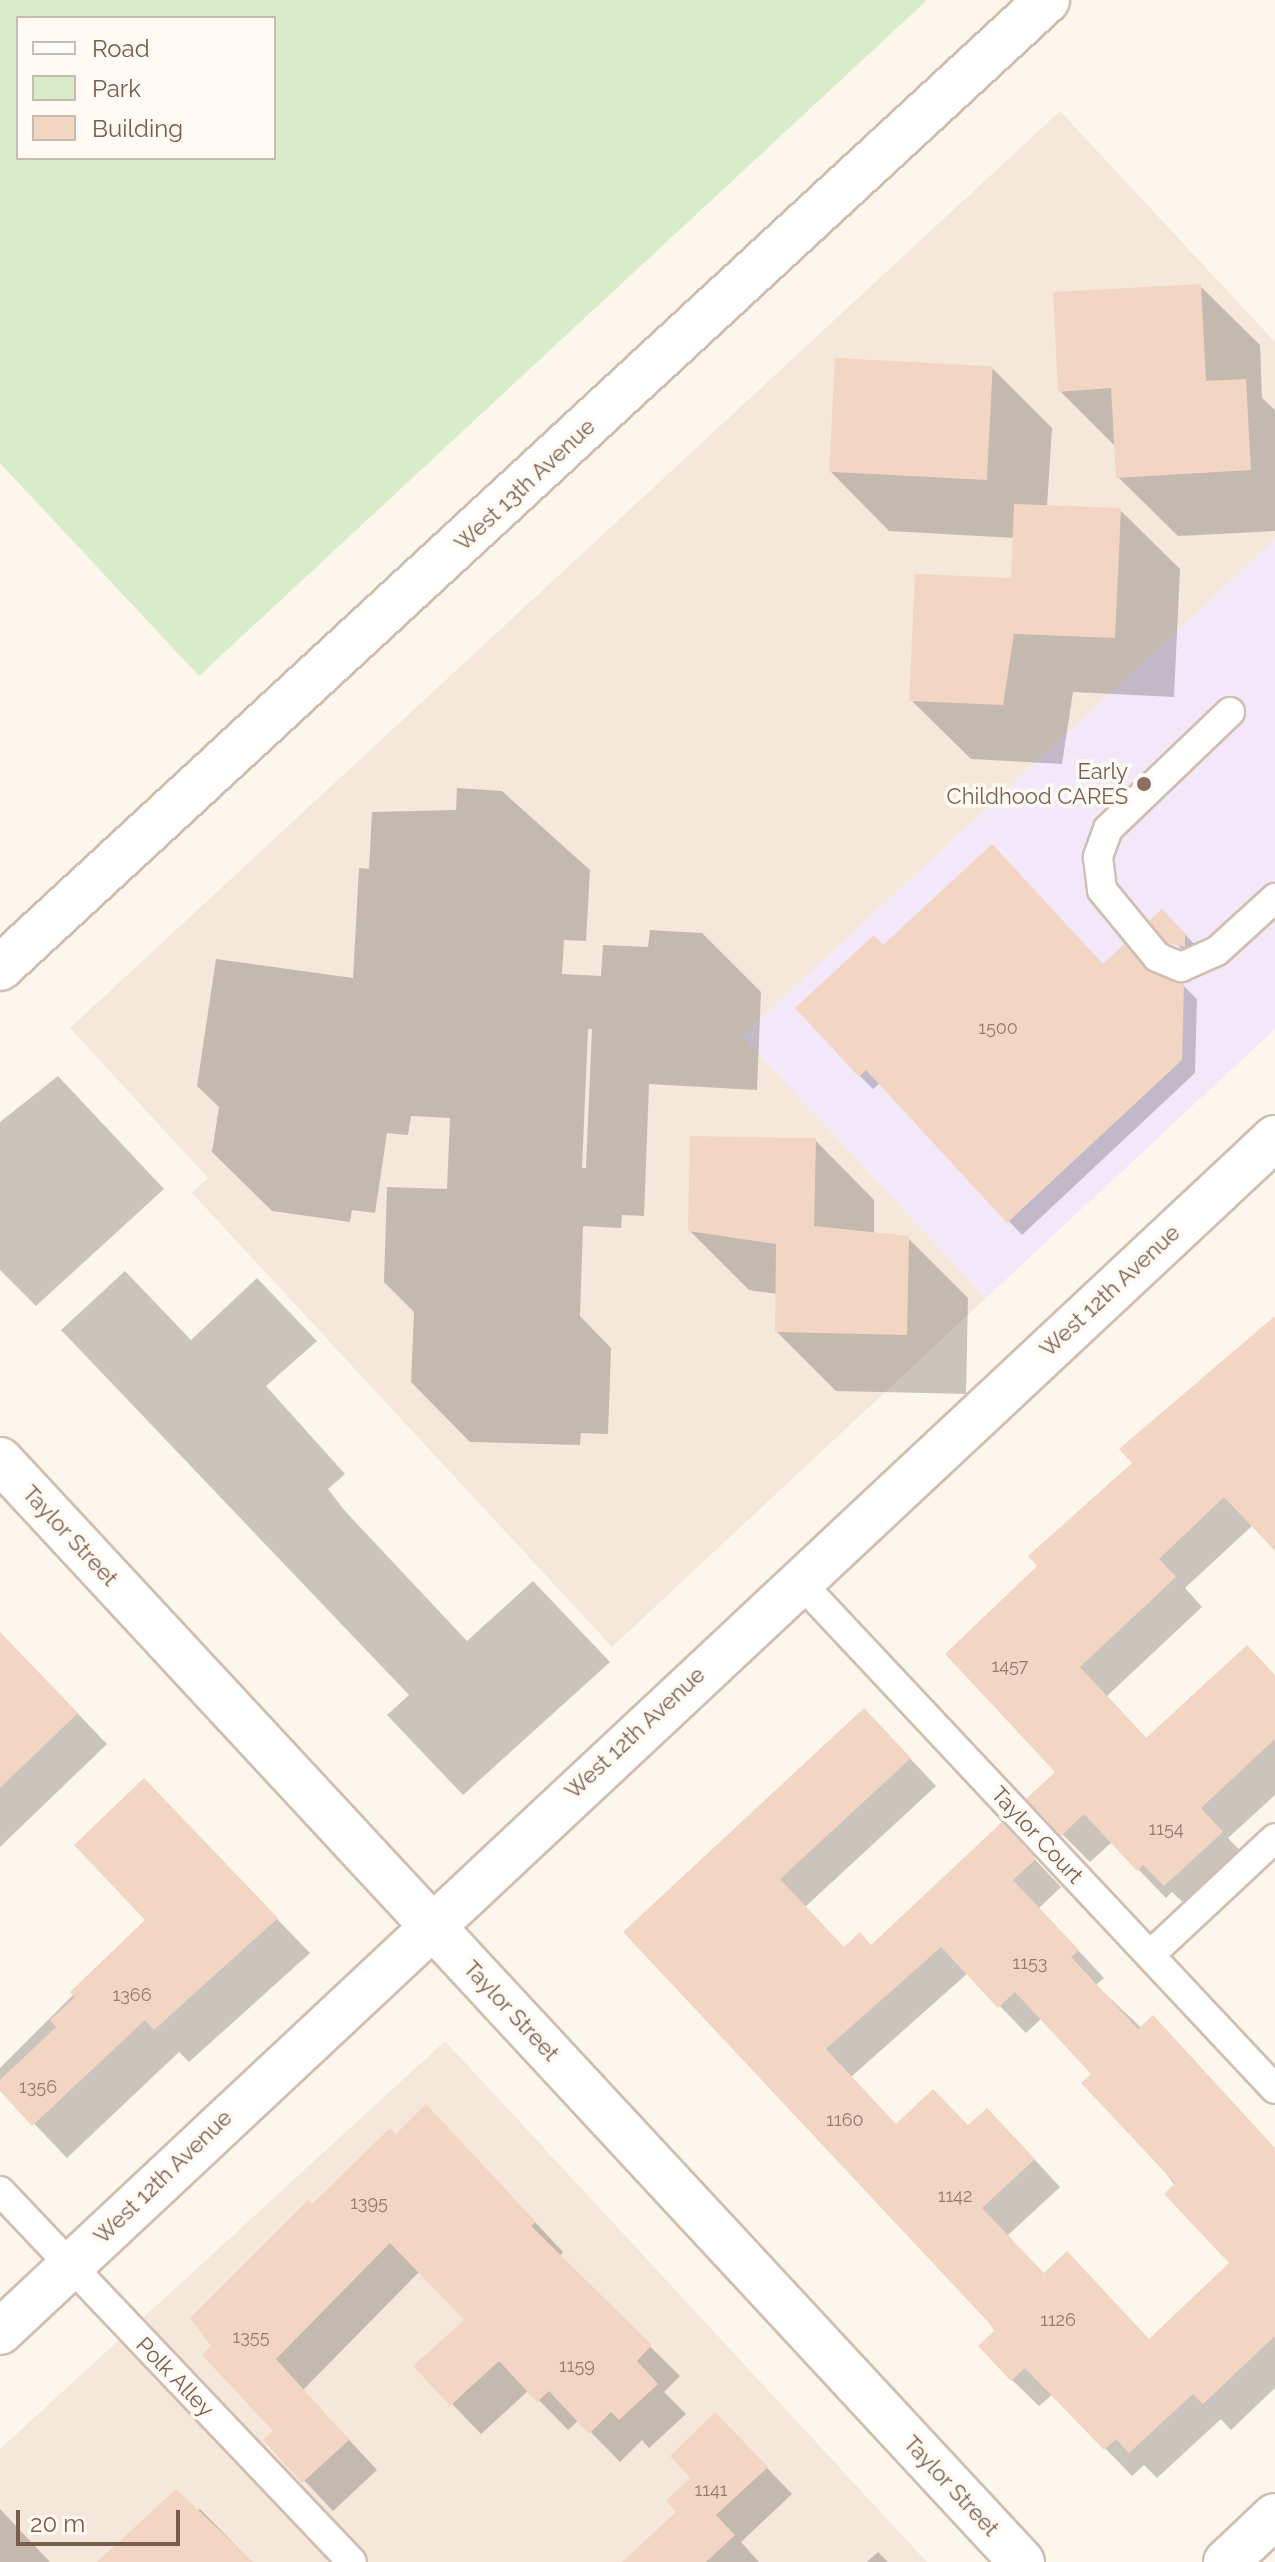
<!DOCTYPE html>
<style>
body{margin:0}
#map{position:relative;width:1275px;height:2562px;overflow:hidden;background:#fdf6ec;font-family:Raleway,sans-serif}
div>[style]{position:absolute}
.residential>*{inset:0;background:#f5e8da}
.education>*{inset:0;background:#f3e8fa}
.green>*{inset:0;background:#d8ecc9}
.shadow>*{inset:0;background:#0003}
.building>*{inset:0;background:#f3d5c3;transform-origin:0 0}
.roads{filter:drop-shadow(2px 0 #d1beb0) drop-shadow(-2px 0 #d1beb0) drop-shadow(0 2px #d1beb0) drop-shadow(0 -2px #d1beb0)}
.service>*{height:28px;margin:-14px;padding:0 14px;transform-origin:14px;border-radius:14px;background:#fff}
.minor>*{height:44px;margin:-22px;padding:0 22px;transform-origin:22px;border-radius:22px;background:#fff}
.secondary>*{height:44px;margin:-22px;padding:0 22px;transform-origin:22px;border-radius:22px;background:#fff}
.dots>*{width:22px;height:22px;translate:-50% -50%;box-sizing:border-box;border:4px solid #fffaf3;border-radius:50%}
span{translate:-50% -50%;white-space:nowrap;text-align:center;line-height:1.15;-webkit-text-stroke:7px #fffaf3;paint-order:stroke}
.number-label{font-size:18px;color:#987a6a}
.number-label span{-webkit-text-stroke-width:0}
.street-label{font-size:22px;color:#7a5c4d}
.education-label{font-size:22px;color:#785e54}
.right{translate:-100% -50%;text-align:right}
.legend{position:absolute;left:16px;top:16px;width:260px;height:144px;box-sizing:border-box;background:#fffaf3;border:2px solid #cabbb1;margin:0;padding:10px 14px;list-style:none;font-size:24px;color:#7a5c4d}
.legend li{display:flex;align-items:center;gap:16px;height:40px}
.legend b{width:40px;border:2px solid #cabbb1}
.scale{position:absolute;left:16px;top:2510px;width:164px;height:36px;box-sizing:border-box;border:4px solid #7a5c4d;border-top:0;padding-left:10px;font-size:24px;line-height:28px;white-space:nowrap;color:#7a5c4d;-webkit-text-stroke:6px #fffaf3;paint-order:stroke}
</style>
<div id="map">
<div class="residential">
<i style="clip-path:polygon(1060px 111px,1275px 342px,1275px 540px,742px 1036px,986px 1298px,612px 1647px,192px 1193px,208px 1178px,70px 1028px)"></i>
<i style="clip-path:polygon(445px 2041px,927px 2562px,0 2562px,0 2449px)"></i>
</div>
<div class="education">
<i style="clip-path:polygon(1275px 540px,1275px 1029px,986px 1298px,742px 1036px)"></i>
</div>
<div class="green">
<i style="clip-path:polygon(evenodd,0 0,924px 0,926px 1px,199px 676px,0 463px,0 0,18px 18px,274px 18px,274px 158px,18px 158px,18px 18px)"></i>
</div>
<div class="shadow">
<i style="clip-path:polygon(1200px 286px,1260px 345px,1262px 398px,1275px 410px,1275px 531px,1178px 536px,1118px 477px,1116px 447px,1060px 391px)"></i>
<i style="clip-path:polygon(992px 368px,1052px 428px,1047px 507px,1120px 510px,1180px 569px,1174px 697px,1073px 692px,1062px 764px,971px 759px,911px 700px,1013px 580px,1015px 538px,889px 531px,830px 471px)"></i>
<i style="clip-path:polygon(evenodd,457px 788px,502px 791px,590px 870px,586px 941px,564px 940px,562px 974px,601px 976px,603px 945px,648px 947px,650px 930px,702px 933px,761px 992px,757px 1090px,649px 1084px,644px 1216px,622px 1215px,621px 1228px,583px 1226px,580px 1316px,611px 1348px,608px 1434px,581px 1433px,580px 1445px,470px 1442px,411px 1382px,414px 1312px,384px 1282px,387px 1187px,447px 1189px,450px 1118px,411px 1116px,408px 1135px,387px 1133px,375px 1213px,352px 1210px,350px 1222px,272px 1211px,212px 1152px,219px 1107px,197px 1086px,216px 959px,353px 978px,359px 868px,369px 869px,372px 812px,456px 810px,457px 788px,588px 1029px,592px 1029px,586px 1168px,582px 1168px,588px 1029px)"></i>
<i style="clip-path:polygon(1176px 925px,1198px 948px,1194px 960px,1165px 934px)"></i>
<i style="clip-path:polygon(884px 948px,1103px 967px,1183px 985px,1197px 999px,1195px 1073px,1022px 1235px,880px 1083px,873px 1089px,860px 1076px)"></i>
<i style="clip-path:polygon(58px 1076px,164px 1189px,36px 1306px,0 1270px,0 1122px)"></i>
<i style="clip-path:polygon(815px 1140px,874px 1200px,874px 1237px,908px 1238px,968px 1298px,966px 1394px,836px 1391px,777px 1332px,777px 1294px,749px 1290px,690px 1231px)"></i>
<i style="clip-path:polygon(125px 1271px,191px 1340px,257px 1278px,317px 1341px,266px 1386px,345px 1474px,328px 1489px,345px 1511px,467px 1641px,533px 1581px,610px 1662px,463px 1795px,387px 1715px,409px 1695px,61px 1330px)"></i>
<i style="clip-path:polygon(1275px 1322px,1275px 1548px,1253px 1525px,1185px 1588px,1202px 1607px,1107px 1696px,1147px 1739px,1275px 1676px,1275px 1795px,1228px 1838px,1250px 1861px,1194px 1913px,1172px 1892px,1166px 1898px,1112px 1842px,1090px 1862px,1062px 1834px,1040px 1566px)"></i>
<i style="clip-path:polygon(0 1633px,107px 1744px,0 1847px)"></i>
<i style="clip-path:polygon(evenodd,890px 1737px,936px 1786px,805px 1907px,845px 1949px,872px 1947px,1028px 1852px,1061px 1887px,1039px 1908px,1104px 1978px,1096px 1985px,1275px 2154px,1275px 2388px,1231px 2430px,1221px 2419px,1157px 2478px,1144px 2465px,1132px 2476px,1053px 2394px,1039px 2406px,1012px 2380px,981px 2346px,997px 2331px,626px 1932px,890px 1737px,968px 1973px,1026px 2033px,1042px 2018px,1093px 2074px,1232px 2263px,1150px 2341px,1044px 2275px,1007px 2236px,1060px 2187px,1014px 2137px,897px 2126px,851px 2077px,968px 1973px)"></i>
<i style="clip-path:polygon(177px 1815px,310px 1953px,189px 2062px,179px 2052px,67px 2158px,0 2088px,0 2068px,148px 1920px)"></i>
<i style="clip-path:polygon(396px 2136px,455px 2136px,563px 2252px,559px 2257px,680px 2376px,664px 2392px,686px 2414px,649px 2448px,642px 2440px,620px 2462px,579px 2420px,568px 2430px,529px 2390px,481px 2434px,416px 2366px,467px 2320px,420px 2271px,303px 2390px,377px 2470px,333px 2511px,266px 2440px,276px 2431px,214px 2346px,312px 2206px)"></i>
<i style="clip-path:polygon(741px 2441px,792px 2494px,741px 2542px,759px 2562px,650px 2562px,678px 2512px)"></i>
<i style="clip-path:polygon(0 2509px,16px 2526px,50px 2562px,0 2562px)"></i>
<i style="clip-path:polygon(200px 2509px,252px 2562px,126px 2562px,196px 2512px)"></i>
<i style="clip-path:polygon(878px 2552px,888px 2562px,867px 2562px)"></i>
</div>
<div class="building">
<i style="clip-path:polygon(1201px 284px,1206px 381px,1246px 379px,1251px 470px,1116px 478px,1111px 388px,1058px 392px,1053px 292px)"></i>
<i style="left:835px;top:358px;width:158px;height:114px;rotate:3deg"></i>
<i style="clip-path:polygon(1014px 504px,1121px 508px,1115px 638px,1014px 634px,1003px 705px,909px 701px,915px 574px,1011px 578px)"></i>
<i style="clip-path:polygon(992px 844px,1103px 964px,1124px 944px,1150px 972px,1184px 983px,1182px 1060px,1007px 1223px,866px 1070px,859px 1077px,795px 1008px,874px 935px,883px 945px)"></i>
<i style="clip-path:polygon(1162px 909px,1185px 933px,1185px 947px,1167px 943px,1149px 921px)"></i>
<i style="clip-path:polygon(690px 1136px,816px 1138px,814px 1226px,909px 1236px,907px 1335px,775px 1332px,776px 1244px,688px 1231px)"></i>
<i style="clip-path:polygon(1275px 1316px,1275px 1551px,1224px 1497px,1159px 1559px,1176px 1577px,1080px 1667px,1146px 1738px,1247px 1645px,1275px 1675px,1275px 1739px,1201px 1808px,1223px 1832px,1164px 1886px,1143px 1865px,1137px 1871px,1084px 1814px,1061px 1836px,1026px 1799px,1055px 1772px,945px 1654px,1037px 1566px,1028px 1556px,1132px 1463px,1119px 1449px)"></i>
<i style="clip-path:polygon(0 1632px,78px 1713px,0 1788px)"></i>
<i style="clip-path:polygon(evenodd,864px 1708px,911px 1758px,780px 1879px,844px 1947px,860px 1932px,871px 1945px,1002px 1822px,1036px 1859px,1013px 1880px,1079px 1950px,1071px 1957px,1138px 2029px,1153px 2015px,1275px 2148px,1275px 2336px,1203px 2404px,1193px 2394px,1129px 2453px,1116px 2439px,1104px 2450px,1025px 2368px,1011px 2381px,978px 2346px,994px 2331px,990px 2324px,623px 1932px,864px 1708px,941px 1947px,998px 2008px,1015px 1992px,1091px 2074px,1081px 2083px,1175px 2183px,1164px 2194px,1229px 2263px,1149px 2339px,1067px 2251px,1044px 2273px,982px 2208px,1035px 2159px,987px 2108px,968px 2125px,933px 2089px,896px 2124px,826px 2049px,941px 1947px)"></i>
<i style="clip-path:polygon(144px 1778px,278px 1918px,154px 2030px,145px 2020px,32px 2126px,0 2091px,0 2080px,56px 2027px,50px 2020px,75px 1997px,70px 1992px,145px 1920px,74px 1845px)"></i>
<i style="clip-path:polygon(426px 2104px,536px 2222px,531px 2226px,652px 2345px,637px 2361px,658px 2384px,619px 2420px,611px 2412px,589px 2434px,549px 2391px,537px 2402px,499px 2361px,450px 2406px,413px 2366px,464px 2320px,390px 2243px,276px 2359px,349px 2440px,302px 2483px,263px 2440px,273px 2431px,202px 2355px,211px 2346px,190px 2318px,308px 2200px,312px 2204px,390px 2128px,396px 2134px)"></i>
<i style="clip-path:polygon(715px 2412px,768px 2467px,716px 2515px,735px 2535px,706px 2562px,622px 2562px,676px 2512px,666px 2501px,690px 2478px,670px 2456px)"></i>
<i style="clip-path:polygon(176px 2489px,253px 2562px,97px 2562px)"></i>
</div>
<div class="roads">
<div class="service">
<i style="left:1230px;top:712px;width:169px;rotate:136.2deg"></i>
<i style="left:1108px;top:829px;width:30px;rotate:110deg"></i>
<i style="left:1098px;top:857px;width:33px;rotate:83deg"></i>
<i style="left:1102px;top:890px;width:87px;rotate:50.6deg"></i>
<i style="left:1157px;top:957px;width:26px;rotate:23deg"></i>
<i style="left:1181px;top:967px;width:39px;rotate:-24deg"></i>
<i style="left:1217px;top:951px;width:79px;rotate:-42.4deg"></i>
<i style="left:799px;top:1581px;width:696px;rotate:46.86deg"></i>
<i style="left:1150px;top:1955px;width:171px;rotate:-43.1deg"></i>
<i style="left:0;top:2191px;width:511px;rotate:46.51deg"></i>
</div>
<div class="minor">
<i style="left:0;top:1460px;width:1503px;rotate:47.16deg"></i>
<i style="left:0;top:2332px;width:1747px;rotate:-43.12deg"></i>
</div>
<div class="secondary">
<i style="left:0;top:968px;width:1426px;rotate:-42.75deg"></i>
<i style="left:1226px;top:2562px;width:67px;rotate:-43.2deg"></i>
</div>
</div>
<div class="dots">
<i style="left:1144px;top:784px;background:#8d6e63"></i>
</div>
<div class="number-label">
<span style="left:998px;top:1028px">1500</span>
<span style="left:1010px;top:1666px">1457</span>
<span style="left:1166px;top:1829px">1154</span>
<span style="left:1030px;top:1963px">1153</span>
<span style="left:132px;top:1995px">1366</span>
<span style="left:38px;top:2087px">1356</span>
<span style="left:845px;top:2120px">1160</span>
<span style="left:955px;top:2196px">1142</span>
<span style="left:369px;top:2203px">1395</span>
<span style="left:1058px;top:2320px">1126</span>
<span style="left:251px;top:2337px">1355</span>
<span style="left:577px;top:2366px">1159</span>
<span style="left:711px;top:2490px">1141</span>
</div>
<div class="street-label">
<span style="left:525px;top:485px;rotate:-43deg">West 13th Avenue</span>
<span style="left:1110px;top:1291px;rotate:-43deg">West 12th Avenue</span>
<span style="left:70px;top:1536px;rotate:47deg">Taylor Street</span>
<span style="left:635px;top:1733px;rotate:-43deg">West 12th Avenue</span>
<span style="left:1037px;top:1835px;rotate:47deg">Taylor Court</span>
<span style="left:511px;top:2011px;rotate:47deg">Taylor Street</span>
<span style="left:163px;top:2177px;rotate:-44deg">West 12th Avenue</span>
<span style="left:175px;top:2377px;rotate:46deg">Polk Alley</span>
<span style="left:951px;top:2486px;rotate:47deg">Taylor Street</span>
</div>
<div class="education-label">
<span class="right" style="left:1128px;top:784px">Early<br>Childhood CARES</span>
</div>
<ul class="legend">
<li><b style="height:10px;background:#fff"></b>Road</li>
<li><b style="height:22px;background:#d8ecc9"></b>Park</li>
<li><b style="height:22px;background:#f3d5c3"></b>Building</li>
</ul>
<div class="scale">20 m</div>
</div>
